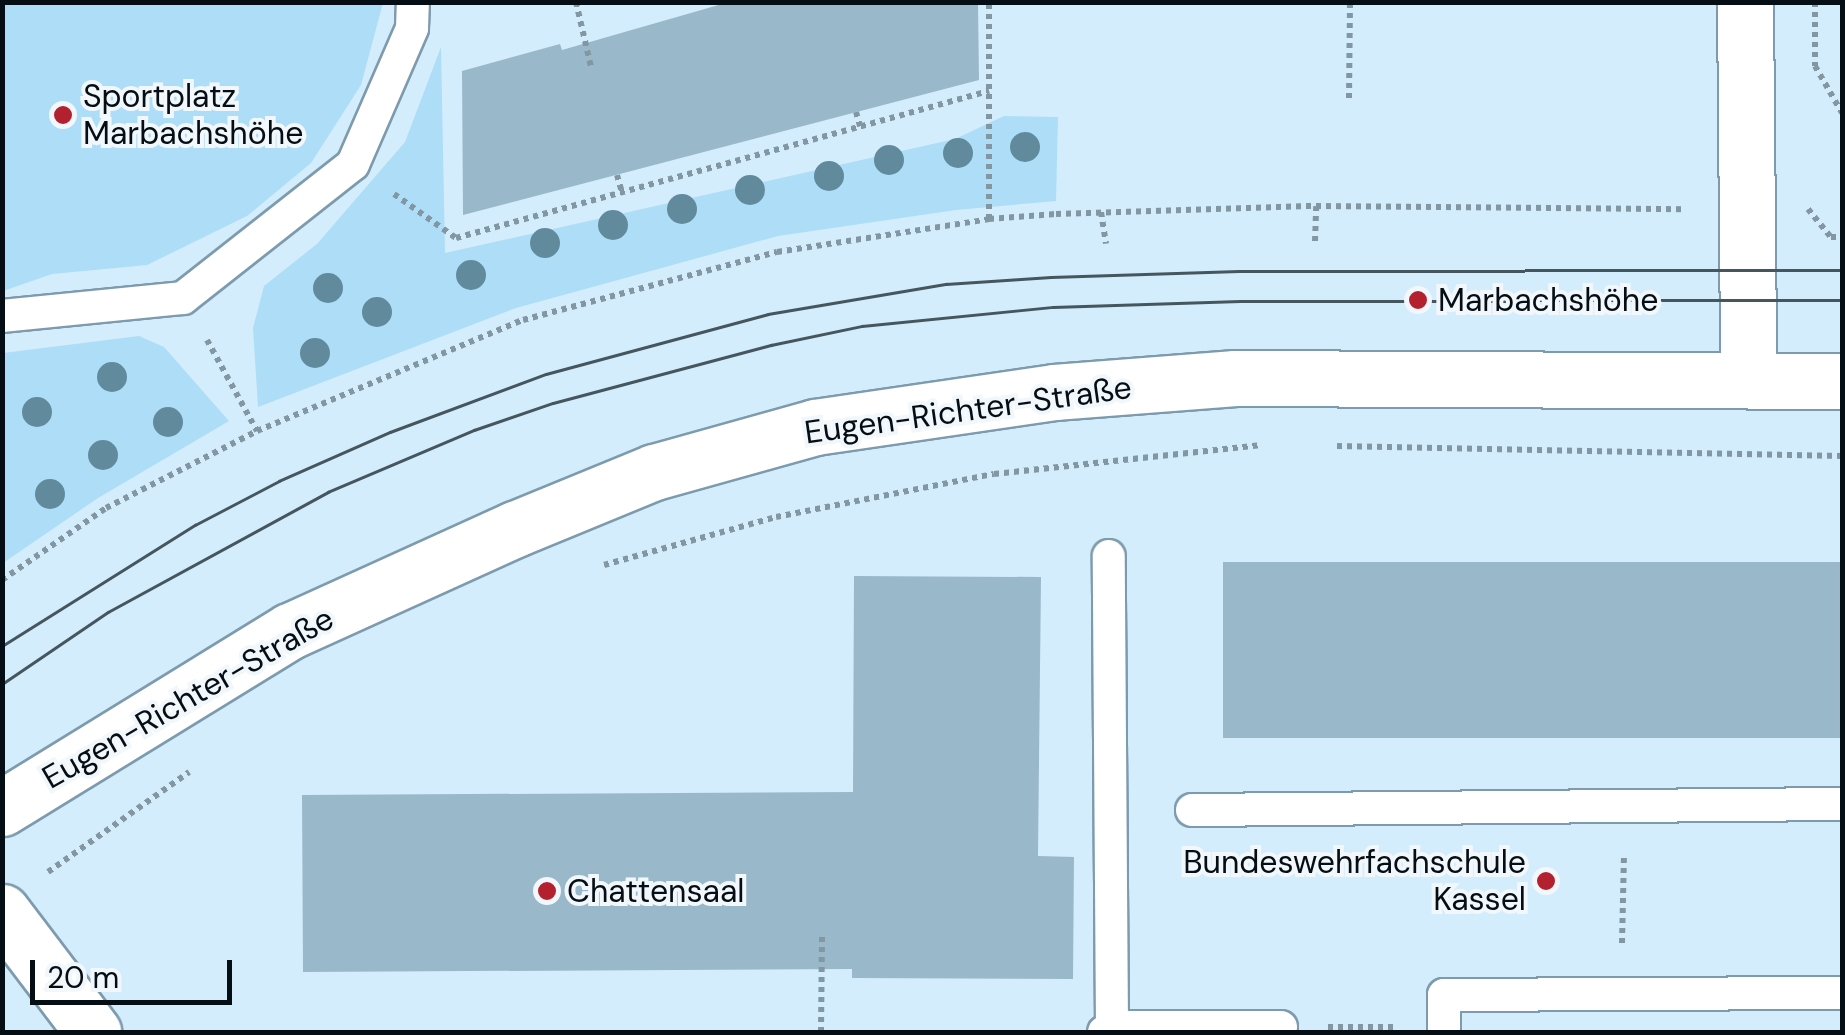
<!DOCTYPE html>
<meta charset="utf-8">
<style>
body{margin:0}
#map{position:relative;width:1845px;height:1035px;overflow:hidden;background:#d3edfc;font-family:"DM Sans",sans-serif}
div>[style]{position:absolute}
.green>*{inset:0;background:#aeddf7}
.building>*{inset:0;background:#99b8ca;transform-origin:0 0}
.path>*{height:6px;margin-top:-3px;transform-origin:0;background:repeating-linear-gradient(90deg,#8397a3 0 5px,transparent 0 10px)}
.roads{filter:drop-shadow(2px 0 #7d9bad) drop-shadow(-2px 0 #7d9bad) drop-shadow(0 2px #7d9bad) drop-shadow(0 -2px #7d9bad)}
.service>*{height:32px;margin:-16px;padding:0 16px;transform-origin:16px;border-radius:16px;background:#fff}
.minor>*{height:55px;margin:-27.5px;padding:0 27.5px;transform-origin:27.5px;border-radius:27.5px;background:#fff}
.secondary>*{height:55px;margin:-27.5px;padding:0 27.5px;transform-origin:27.5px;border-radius:27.5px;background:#fff}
.tram>*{height:2.5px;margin:-1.25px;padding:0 1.25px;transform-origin:1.25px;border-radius:1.25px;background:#46565e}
.trees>*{width:30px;height:30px;margin:-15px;border-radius:50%;background:#618a9d}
.dots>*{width:28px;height:28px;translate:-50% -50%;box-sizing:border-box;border:5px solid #f1f7fb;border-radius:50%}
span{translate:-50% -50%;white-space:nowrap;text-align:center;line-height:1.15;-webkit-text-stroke:8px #f1f7fb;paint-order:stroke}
.poi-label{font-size:32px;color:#040e14}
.left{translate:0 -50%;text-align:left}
.right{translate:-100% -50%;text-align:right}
.street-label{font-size:32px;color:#040e14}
.frame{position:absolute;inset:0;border:5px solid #040e14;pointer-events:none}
.scale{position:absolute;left:30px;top:960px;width:202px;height:45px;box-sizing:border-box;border:5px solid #040e14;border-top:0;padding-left:12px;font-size:30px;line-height:35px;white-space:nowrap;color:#040e14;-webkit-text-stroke:8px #f1f7fb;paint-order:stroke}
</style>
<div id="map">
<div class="green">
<i style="clip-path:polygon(2px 3px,3px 2px,383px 3px,361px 85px,311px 163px,247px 216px,147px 265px,52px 274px,3px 291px)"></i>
<i style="clip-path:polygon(441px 47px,445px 253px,955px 139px,1004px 116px,1058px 117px,1056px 201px,956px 210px,778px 236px,516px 308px,258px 407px,253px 328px,264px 286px,317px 244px,405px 142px)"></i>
<i style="clip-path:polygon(139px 336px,164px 347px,229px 421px,98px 498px,3px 563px,3px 353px)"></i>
</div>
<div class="building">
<i style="clip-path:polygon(729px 2px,978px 2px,979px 80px,463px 215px,462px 71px,560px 44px,562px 50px)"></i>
<i style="left:1223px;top:562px;width:619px;height:176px"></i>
<i style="clip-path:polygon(854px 576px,1041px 577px,1038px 856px,1074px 857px,1073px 979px,852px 978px,852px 969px,303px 972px,302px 795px,853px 792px)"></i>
</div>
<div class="path">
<i style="left:576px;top:2px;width:67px;rotate:77deg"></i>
<i style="left:1815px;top:2px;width:64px;rotate:90deg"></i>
<i style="left:1815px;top:66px;width:54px;rotate:60.1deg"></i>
<i style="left:1349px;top:98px;width:96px;rotate:-89.4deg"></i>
<i style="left:856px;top:112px;width:15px;rotate:74deg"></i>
<i style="left:617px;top:175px;width:19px;rotate:74deg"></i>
<i style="left:394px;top:194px;width:76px;rotate:35.4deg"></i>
<i style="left:456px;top:238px;width:553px;rotate:-15.42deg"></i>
<i style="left:1808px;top:209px;width:36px;rotate:51deg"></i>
<i style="left:1831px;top:237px;width:11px"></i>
<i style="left:1101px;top:212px;width:32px;rotate:81deg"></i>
<i style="left:989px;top:219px;width:217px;rotate:-90deg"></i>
<i style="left:1315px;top:241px;width:35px;rotate:-88deg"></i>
<i style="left:207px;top:340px;width:104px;rotate:61.2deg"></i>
<i style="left:1337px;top:446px;width:505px;rotate:1.13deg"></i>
<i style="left:604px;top:565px;width:179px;rotate:-15.6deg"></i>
<i style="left:776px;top:517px;width:222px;rotate:-11.2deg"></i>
<i style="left:994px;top:474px;width:267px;rotate:-6.2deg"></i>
<i style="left:2px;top:580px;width:126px;rotate:-34.7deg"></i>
<i style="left:106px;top:508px;width:169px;rotate:-27deg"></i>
<i style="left:257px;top:431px;width:288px;rotate:-22.7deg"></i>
<i style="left:523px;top:320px;width:263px;rotate:-15deg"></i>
<i style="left:777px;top:252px;width:215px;rotate:-8.8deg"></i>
<i style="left:989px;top:219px;width:67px;rotate:-4.3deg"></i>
<i style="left:1056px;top:214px;width:260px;rotate:-1.8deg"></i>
<i style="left:1316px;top:206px;width:370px;rotate:0.5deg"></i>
<i style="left:48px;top:872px;width:173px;rotate:-35.3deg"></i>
<i style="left:1622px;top:943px;width:87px;rotate:-88.7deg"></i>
<i style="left:1328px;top:1027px;width:67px"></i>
<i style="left:821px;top:1032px;width:96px;rotate:-89.4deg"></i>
</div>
<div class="roads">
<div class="service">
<i style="left:2px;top:316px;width:182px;rotate:-5.7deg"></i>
<i style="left:183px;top:298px;width:216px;rotate:-38.2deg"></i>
<i style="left:353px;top:164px;width:148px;rotate:-66.5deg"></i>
<i style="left:412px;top:28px;width:26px;rotate:-88deg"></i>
<i style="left:1192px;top:810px;width:650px;rotate:-0.53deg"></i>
<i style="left:1112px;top:1027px;width:169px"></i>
<i style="left:1104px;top:1032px;width:9px;rotate:-32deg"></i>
<i style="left:1112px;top:1027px;width:471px;rotate:-90.4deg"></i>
<i style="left:1444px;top:1032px;width:37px;rotate:-90deg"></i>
<i style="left:1444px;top:995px;width:398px;rotate:-0.3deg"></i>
</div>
<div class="minor">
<i style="left:1745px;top:2px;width:376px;rotate:89.5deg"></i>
<i style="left:2px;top:912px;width:151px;rotate:52.8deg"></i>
</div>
<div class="secondary">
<i style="left:2px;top:808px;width:338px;rotate:-31.6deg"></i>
<i style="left:290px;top:631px;width:247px;rotate:-24.4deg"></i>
<i style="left:515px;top:529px;width:150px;rotate:-22.3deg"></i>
<i style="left:654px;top:472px;width:167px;rotate:-15.6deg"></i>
<i style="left:815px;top:427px;width:242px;rotate:-8.3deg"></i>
<i style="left:1054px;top:392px;width:182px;rotate:-4.4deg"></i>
<i style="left:1235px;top:378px;width:607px;rotate:0.28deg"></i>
</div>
</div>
<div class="tram">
<i style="left:2px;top:646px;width:228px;rotate:-32.1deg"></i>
<i style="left:195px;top:525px;width:95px;rotate:-27.6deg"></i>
<i style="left:279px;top:481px;width:121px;rotate:-23.8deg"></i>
<i style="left:390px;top:432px;width:166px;rotate:-20.4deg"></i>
<i style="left:546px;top:374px;width:230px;rotate:-15.1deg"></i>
<i style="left:768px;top:314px;width:181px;rotate:-9.6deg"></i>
<i style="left:946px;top:284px;width:105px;rotate:-3.8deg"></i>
<i style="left:1051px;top:277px;width:188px;rotate:-1.8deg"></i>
<i style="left:1239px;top:271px;width:603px;rotate:-0.1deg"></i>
<i style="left:2px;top:684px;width:128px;rotate:-34.2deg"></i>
<i style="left:108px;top:612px;width:251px;rotate:-28.6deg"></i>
<i style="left:328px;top:492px;width:159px;rotate:-23deg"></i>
<i style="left:474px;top:430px;width:83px;rotate:-18.9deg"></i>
<i style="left:553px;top:403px;width:226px;rotate:-14.9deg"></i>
<i style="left:771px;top:345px;width:93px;rotate:-11.8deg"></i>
<i style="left:862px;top:326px;width:192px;rotate:-5.7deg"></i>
<i style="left:1053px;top:307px;width:187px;rotate:-1.8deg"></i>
<i style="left:1240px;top:301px;width:602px;rotate:-0.1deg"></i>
</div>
<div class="trees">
<i style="left:1025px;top:147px"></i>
<i style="left:958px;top:153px"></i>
<i style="left:889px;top:160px"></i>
<i style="left:829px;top:176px"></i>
<i style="left:750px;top:190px"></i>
<i style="left:682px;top:209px"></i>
<i style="left:613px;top:225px"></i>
<i style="left:545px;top:243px"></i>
<i style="left:471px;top:275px"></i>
<i style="left:328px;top:288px"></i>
<i style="left:377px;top:312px"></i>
<i style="left:315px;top:353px"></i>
<i style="left:112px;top:377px"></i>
<i style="left:37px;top:412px"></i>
<i style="left:168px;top:422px"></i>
<i style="left:103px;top:455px"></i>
<i style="left:50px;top:494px"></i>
</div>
<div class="dots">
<i style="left:63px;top:115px;background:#b3212e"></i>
<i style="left:1418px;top:300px;background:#b3212e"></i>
<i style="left:1546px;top:881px;background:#b3212e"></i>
<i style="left:547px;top:891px;background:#b3212e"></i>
</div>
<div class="poi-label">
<span class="left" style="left:83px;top:115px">Sportplatz<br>Marbachshöhe</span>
<span class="left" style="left:1438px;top:300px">Marbachshöhe</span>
<span class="right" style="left:1526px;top:881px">Bundeswehrfachschule<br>Kassel</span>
<span class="left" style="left:567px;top:891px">Chattensaal</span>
</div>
<div class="street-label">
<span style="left:968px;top:410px;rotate:-8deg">Eugen-Richter-Straße</span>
<span style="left:188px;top:698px;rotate:-30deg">Eugen-Richter-Straße</span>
</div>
<div class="frame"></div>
<div class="scale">20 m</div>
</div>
